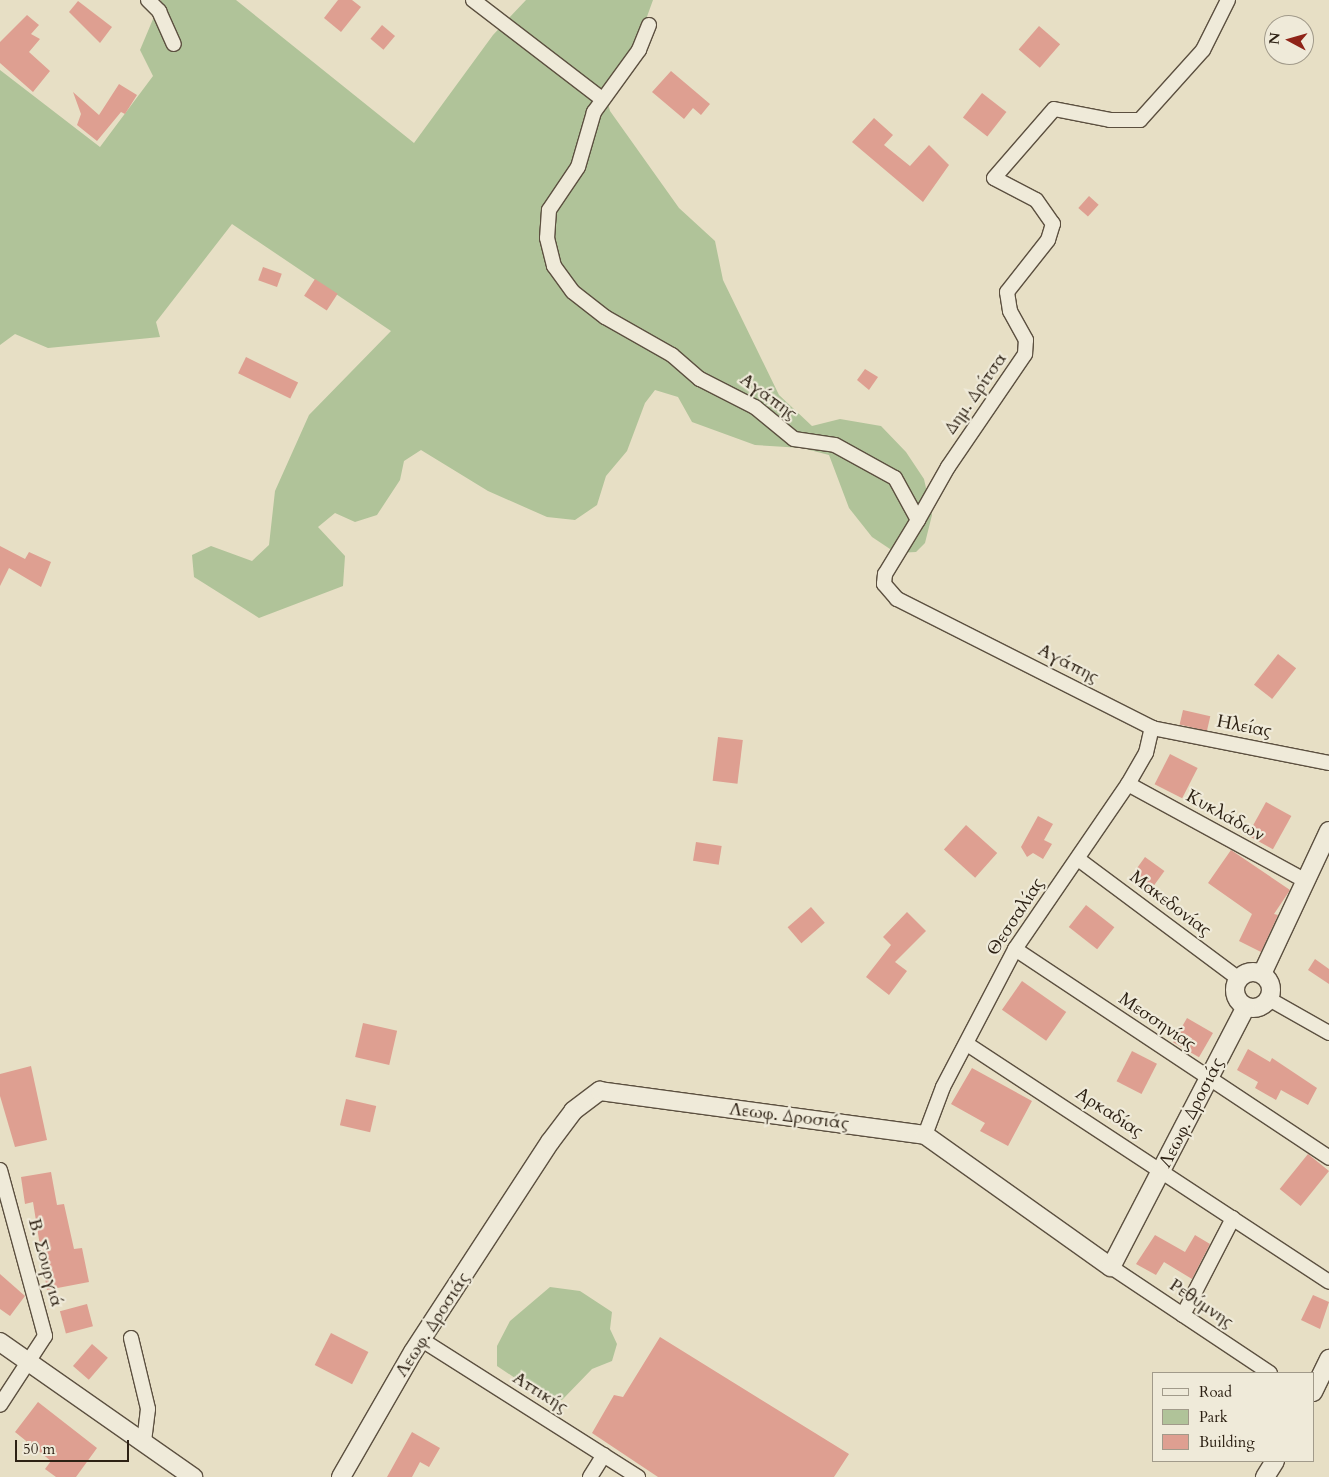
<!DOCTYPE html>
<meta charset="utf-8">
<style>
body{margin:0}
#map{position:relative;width:1329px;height:1477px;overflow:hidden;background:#e7dfc5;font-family:Cardo,serif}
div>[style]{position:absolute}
.green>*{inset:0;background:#b0c399}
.building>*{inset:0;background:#de9f91;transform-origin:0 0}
.roads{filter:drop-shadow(1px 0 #5c5040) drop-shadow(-1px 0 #5c5040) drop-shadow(0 1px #5c5040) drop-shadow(0 -1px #5c5040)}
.minor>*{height:14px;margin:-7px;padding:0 7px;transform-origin:7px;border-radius:7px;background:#efead9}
.tertiary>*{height:18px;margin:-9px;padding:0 9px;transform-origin:9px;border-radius:9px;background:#efead9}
.tertiary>.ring{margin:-9px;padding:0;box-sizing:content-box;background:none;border:18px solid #efead9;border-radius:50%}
span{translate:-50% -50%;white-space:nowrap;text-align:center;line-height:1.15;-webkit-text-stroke:4.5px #efead9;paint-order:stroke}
.street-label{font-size:18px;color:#2d2114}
.legend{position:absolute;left:1152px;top:1372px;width:162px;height:90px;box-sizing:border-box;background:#efead9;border:1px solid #a19a8a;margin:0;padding:6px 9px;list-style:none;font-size:15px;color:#2d2114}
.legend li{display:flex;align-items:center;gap:10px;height:25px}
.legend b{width:25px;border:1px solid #a19a8a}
.north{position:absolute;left:1264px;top:15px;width:50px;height:50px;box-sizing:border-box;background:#efead9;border:1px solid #a19a8a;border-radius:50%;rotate:276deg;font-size:14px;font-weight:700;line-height:20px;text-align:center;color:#2d2114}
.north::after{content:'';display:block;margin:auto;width:18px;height:22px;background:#8f2418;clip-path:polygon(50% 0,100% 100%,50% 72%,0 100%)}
.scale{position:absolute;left:15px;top:1440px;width:114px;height:22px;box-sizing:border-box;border:2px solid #2d2114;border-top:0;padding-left:6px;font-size:15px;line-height:18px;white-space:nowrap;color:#2d2114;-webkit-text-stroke:4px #efead9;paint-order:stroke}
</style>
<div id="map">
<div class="green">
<i style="clip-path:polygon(161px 0,236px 0,414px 143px,493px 35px,526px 0,653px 0,636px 47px,604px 88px,610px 111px,679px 208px,715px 241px,723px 280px,779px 395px,812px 426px,840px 419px,881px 426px,906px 452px,924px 479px,932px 515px,925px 543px,916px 552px,896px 553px,872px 537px,849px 508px,829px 455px,802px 448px,755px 445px,692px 422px,678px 397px,655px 390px,645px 403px,627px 451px,606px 476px,597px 505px,575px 520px,547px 517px,488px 491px,421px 450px,404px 461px,400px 480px,377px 515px,355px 522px,335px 513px,318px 527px,345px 556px,343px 586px,259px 618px,194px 577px,192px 555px,211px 546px,252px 561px,269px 545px,275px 491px,309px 415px,391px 331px,232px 224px,156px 322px,160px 337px,48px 348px,15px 334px,0 345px,0 70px,100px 147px,153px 76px,140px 50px)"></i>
<i style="clip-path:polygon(550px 1287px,580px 1291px,612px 1312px,610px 1329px,617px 1344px,612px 1361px,592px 1369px,562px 1400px,542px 1396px,497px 1366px,497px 1346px,510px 1321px)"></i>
</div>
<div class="building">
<i style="clip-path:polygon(338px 0,352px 0,361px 7px,341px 32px,324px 18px)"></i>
<i style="clip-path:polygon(78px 1px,112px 27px,100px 43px,69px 12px)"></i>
<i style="clip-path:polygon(27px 15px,39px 25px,31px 34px,40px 39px,29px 52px,50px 71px,33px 92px,0 63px,0 42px)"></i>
<i style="left:382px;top:25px;width:17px;height:18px;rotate:40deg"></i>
<i style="left:1039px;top:26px;width:28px;height:31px;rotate:41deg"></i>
<i style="clip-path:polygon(671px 71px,710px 104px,701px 115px,693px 108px,684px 119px,652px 92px)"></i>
<i style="clip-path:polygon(119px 84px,137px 95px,125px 114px,121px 112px,97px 141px,77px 125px,81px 114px,73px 92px,99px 115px)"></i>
<i style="left:982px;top:93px;width:31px;height:31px;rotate:38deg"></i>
<i style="clip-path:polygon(874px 118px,893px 135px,884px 145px,910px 166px,929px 145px,949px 165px,923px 202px,852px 142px)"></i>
<i style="left:1089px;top:196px;width:13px;height:16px;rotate:42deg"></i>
<i style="left:263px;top:267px;width:20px;height:14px;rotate:20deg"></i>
<i style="left:315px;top:279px;width:27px;height:20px;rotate:33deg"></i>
<i style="left:246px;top:357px;width:58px;height:18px;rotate:26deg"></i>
<i style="clip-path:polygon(865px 369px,878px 377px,869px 390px,857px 380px)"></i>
<i style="clip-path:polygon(0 546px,25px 559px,29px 552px,51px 562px,41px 587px,9px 568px,0 586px)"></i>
<i style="left:1278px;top:654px;width:23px;height:39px;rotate:38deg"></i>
<i style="left:1183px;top:710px;width:28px;height:15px;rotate:13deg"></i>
<i style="left:718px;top:737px;width:25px;height:44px;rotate:7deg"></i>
<i style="left:1170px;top:754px;width:31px;height:34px;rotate:27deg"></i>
<i style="left:1266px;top:802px;width:29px;height:38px;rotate:29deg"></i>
<i style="clip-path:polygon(1038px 816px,1053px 824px,1044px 840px,1052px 844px,1043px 859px,1033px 853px,1027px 857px,1021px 847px)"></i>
<i style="left:966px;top:825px;width:42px;height:33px;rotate:42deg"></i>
<i style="left:696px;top:842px;width:26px;height:19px;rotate:9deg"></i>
<i style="clip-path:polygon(1231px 850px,1290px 890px,1274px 914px,1278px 915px,1261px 952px,1239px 941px,1252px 914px,1208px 883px)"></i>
<i style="left:1145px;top:857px;width:24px;height:24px;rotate:36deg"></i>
<i style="left:1086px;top:905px;width:36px;height:28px;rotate:38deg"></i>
<i style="left:811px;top:907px;width:21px;height:31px;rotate:49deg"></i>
<i style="clip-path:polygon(907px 912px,926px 931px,895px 962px,907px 971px,889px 995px,866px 977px,891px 945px,883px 937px)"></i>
<i style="clip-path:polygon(1315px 959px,1329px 969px,1329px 984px,1308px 970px)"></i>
<i style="left:1022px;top:981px;width:54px;height:35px;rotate:35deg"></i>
<i style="left:1187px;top:1018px;width:30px;height:28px;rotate:30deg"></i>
<i style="left:363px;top:1023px;width:35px;height:35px;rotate:13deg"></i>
<i style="clip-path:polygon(1248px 1049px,1270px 1062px,1272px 1058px,1317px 1088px,1308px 1105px,1281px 1090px,1276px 1100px,1255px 1088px,1258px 1082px,1237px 1070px)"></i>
<i style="left:1132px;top:1051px;width:28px;height:34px;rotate:27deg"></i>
<i style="clip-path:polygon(31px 1066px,47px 1140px,15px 1147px,0 1096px,0 1074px)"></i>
<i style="clip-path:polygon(972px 1068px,1032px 1101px,1008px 1146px,980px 1131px,985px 1123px,951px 1104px)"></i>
<i style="left:346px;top:1099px;width:31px;height:27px;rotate:13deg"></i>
<i style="left:1308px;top:1154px;width:27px;height:45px;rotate:39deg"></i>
<i style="clip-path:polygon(51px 1172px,57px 1205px,64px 1204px,74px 1249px,82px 1248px,89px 1282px,47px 1290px,33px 1202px,25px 1204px,21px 1177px)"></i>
<i style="clip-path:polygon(1155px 1235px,1185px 1252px,1195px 1235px,1210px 1244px,1192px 1279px,1164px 1262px,1156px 1275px,1136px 1264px)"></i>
<i style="clip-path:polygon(0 1274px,25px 1296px,10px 1316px,0 1309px)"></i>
<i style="clip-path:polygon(1313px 1295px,1329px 1302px,1320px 1329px,1301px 1320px)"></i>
<i style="left:87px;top:1304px;width:23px;height:28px;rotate:75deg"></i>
<i style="left:331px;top:1333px;width:42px;height:36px;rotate:27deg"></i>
<i style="clip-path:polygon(660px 1337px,849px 1454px,834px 1477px,658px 1477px,592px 1433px,614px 1395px,623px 1397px)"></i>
<i style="left:92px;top:1344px;width:21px;height:29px;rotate:41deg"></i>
<i style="clip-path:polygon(38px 1402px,97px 1448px,76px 1477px,56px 1477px,45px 1469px,51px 1461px,15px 1432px)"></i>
<i style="clip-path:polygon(412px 1432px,440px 1448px,429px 1467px,420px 1462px,412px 1477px,387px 1477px)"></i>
</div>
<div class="roads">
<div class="minor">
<i style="left:148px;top:0;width:16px;rotate:45deg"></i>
<i style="left:159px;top:11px;width:36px;rotate:66deg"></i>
<i style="left:473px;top:0;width:163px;rotate:37.5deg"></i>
<i style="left:649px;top:25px;width:27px;rotate:112deg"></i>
<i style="left:639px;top:50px;width:77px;rotate:126deg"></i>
<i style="left:594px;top:112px;width:57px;rotate:106.2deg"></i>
<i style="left:578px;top:167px;width:52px;rotate:124deg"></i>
<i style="left:549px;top:210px;width:28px;rotate:94deg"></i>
<i style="left:547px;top:238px;width:29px;rotate:76deg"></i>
<i style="left:554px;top:266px;width:32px;rotate:54deg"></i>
<i style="left:573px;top:292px;width:41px;rotate:38deg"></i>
<i style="left:605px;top:317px;width:77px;rotate:29.6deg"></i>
<i style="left:672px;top:355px;width:37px;rotate:41deg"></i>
<i style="left:700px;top:379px;width:62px;rotate:27deg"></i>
<i style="left:755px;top:407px;width:50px;rotate:39.4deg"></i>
<i style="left:794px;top:439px;width:41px;rotate:8.3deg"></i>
<i style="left:835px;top:445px;width:68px;rotate:28.8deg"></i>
<i style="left:895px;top:478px;width:48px;rotate:61.3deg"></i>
<i style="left:918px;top:520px;width:63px;rotate:121.4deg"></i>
<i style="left:885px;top:574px;width:10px;rotate:96deg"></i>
<i style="left:884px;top:584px;width:20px;rotate:49deg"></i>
<i style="left:897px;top:599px;width:286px;rotate:26.8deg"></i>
<i style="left:1152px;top:728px;width:180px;rotate:11.2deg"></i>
<i style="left:918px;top:520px;width:61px;rotate:-60.5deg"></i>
<i style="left:948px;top:467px;width:137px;rotate:-55.7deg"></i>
<i style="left:1025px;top:354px;width:14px;rotate:-86deg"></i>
<i style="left:1026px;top:340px;width:33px;rotate:-119deg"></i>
<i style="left:1010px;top:311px;width:19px;rotate:-99deg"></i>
<i style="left:1007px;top:292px;width:66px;rotate:-51.7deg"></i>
<i style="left:1048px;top:240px;width:17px;rotate:-73deg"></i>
<i style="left:1053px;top:224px;width:29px;rotate:-125deg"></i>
<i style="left:1036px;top:200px;width:47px;rotate:-152.4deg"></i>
<i style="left:994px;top:178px;width:91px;rotate:-49deg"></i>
<i style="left:1054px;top:109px;width:57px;rotate:11.1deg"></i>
<i style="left:1110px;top:120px;width:30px"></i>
<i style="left:1140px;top:120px;width:94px;rotate:-48deg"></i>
<i style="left:1203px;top:50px;width:56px;rotate:-63.4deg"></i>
<i style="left:1128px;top:784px;width:200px;rotate:28.6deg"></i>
<i style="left:1078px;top:859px;width:201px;rotate:36.7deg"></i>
<i style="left:1015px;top:949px;width:377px;rotate:33.6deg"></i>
<i style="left:1269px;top:999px;width:69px;rotate:29.5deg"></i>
<i style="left:967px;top:1044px;width:433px;rotate:33.3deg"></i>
<i style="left:925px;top:1135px;width:51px;rotate:-69.4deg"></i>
<i style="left:943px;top:1087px;width:156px;rotate:-62.4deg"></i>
<i style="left:1015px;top:949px;width:200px;rotate:-55.6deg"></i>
<i style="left:1128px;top:784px;width:36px;rotate:-60deg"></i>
<i style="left:1146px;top:753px;width:26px;rotate:-77deg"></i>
<i style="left:0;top:1170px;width:172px;rotate:74.8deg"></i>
<i style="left:45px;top:1336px;width:82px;rotate:123.1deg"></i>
<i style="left:1111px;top:1267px;width:191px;rotate:33.7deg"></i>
<i style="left:1183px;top:1315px;width:109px;rotate:-62.7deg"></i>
<i style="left:131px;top:1338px;width:73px;rotate:76.5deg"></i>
<i style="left:148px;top:1409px;width:33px;rotate:97deg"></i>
<i style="left:422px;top:1340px;width:256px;rotate:32.4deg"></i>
<i style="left:590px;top:1477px;width:26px;rotate:-58deg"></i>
</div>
<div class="tertiary">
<i class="ring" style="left:1235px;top:972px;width:18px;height:18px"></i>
<i style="left:1262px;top:974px;width:158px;rotate:-64.9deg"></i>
<i style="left:0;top:1342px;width:236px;rotate:35deg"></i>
<i style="left:1313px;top:1392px;width:37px;rotate:-64deg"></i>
<i style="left:341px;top:1477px;width:144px;rotate:-60.1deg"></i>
<i style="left:413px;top:1352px;width:251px;rotate:-56.9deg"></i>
<i style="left:550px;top:1142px;width:39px;rotate:-53deg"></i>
<i style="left:573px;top:1111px;width:34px;rotate:-37deg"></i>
<i style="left:600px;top:1091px;width:328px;rotate:7.7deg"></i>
<i style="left:925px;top:1135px;width:228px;rotate:35.4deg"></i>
<i style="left:1111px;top:1267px;width:293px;rotate:-62.6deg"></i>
<i style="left:1265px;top:1477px;width:19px;rotate:-58deg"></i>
</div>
</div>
<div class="street-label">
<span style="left:976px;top:394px;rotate:-55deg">Δημ. Δρίτσα</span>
<span style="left:768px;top:397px;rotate:36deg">Αγάπης</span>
<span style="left:1068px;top:664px;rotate:27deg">Αγάπης</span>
<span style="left:1244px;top:727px;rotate:11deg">Ηλείας</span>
<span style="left:1225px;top:816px;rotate:29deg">Κυκλάδων</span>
<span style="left:1170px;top:904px;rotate:37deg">Μακεδονίας</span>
<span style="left:1016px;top:917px;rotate:-57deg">Θεσσαλίας</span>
<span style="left:1157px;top:1022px;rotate:34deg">Μεσσηνίας</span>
<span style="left:1109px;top:1113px;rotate:33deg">Αρκαδίας</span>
<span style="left:1192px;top:1113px;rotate:-63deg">Λεωφ. Δροσιάς</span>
<span style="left:789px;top:1117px;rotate:7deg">Λεωφ. Δροσιάς</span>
<span style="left:45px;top:1263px;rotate:75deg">Β. Σουργιά</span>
<span style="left:1201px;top:1304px;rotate:34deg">Ρεθύμνης</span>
<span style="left:433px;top:1325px;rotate:-57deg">Λεωφ. Δροσιάς</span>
<span style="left:540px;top:1393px;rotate:32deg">Αττικής</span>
</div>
<ul class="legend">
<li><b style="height:6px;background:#efead9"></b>Road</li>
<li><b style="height:14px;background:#b0c399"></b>Park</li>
<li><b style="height:14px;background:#de9f91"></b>Building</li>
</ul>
<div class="north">N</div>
<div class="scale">50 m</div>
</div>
